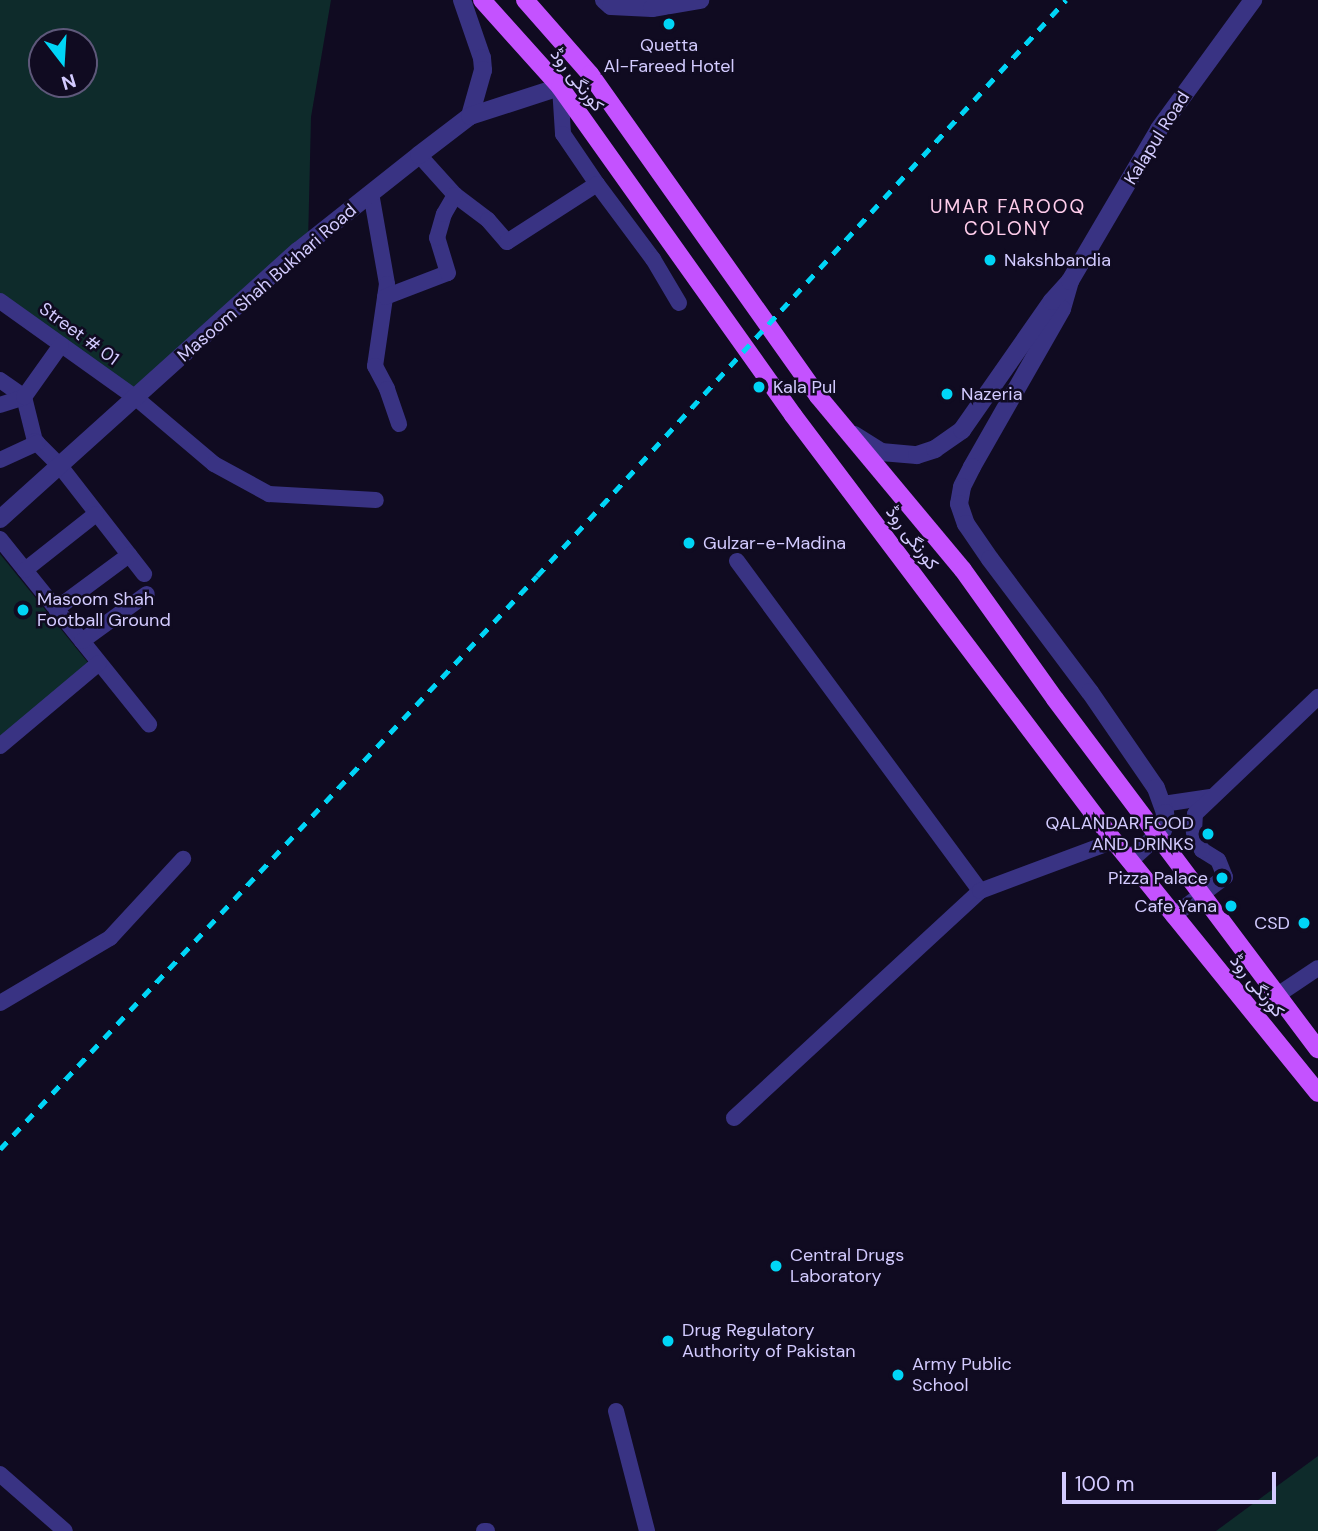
<!DOCTYPE html>
<meta charset="utf-8">
<style>
body{margin:0}
#map{position:relative;width:1318px;height:1531px;overflow:hidden;background:#100b21;font-family:"DM Sans",Vazirmatn,sans-serif}
div>[style]{position:absolute}
.green>*{inset:0;background:#0e2b2b}
.minor>*{height:16px;margin:-8px;padding:0 8px;transform-origin:8px;border-radius:8px;background:#393383}
.tertiary>*{height:18px;margin:-9px;padding:0 9px;transform-origin:9px;border-radius:9px;background:#393383}
.primary>*{height:18px;margin:-9px;padding:0 9px;transform-origin:9px;border-radius:9px;background:#c452ff}
.rail>*{height:4.5px;margin-top:-2.25px;transform-origin:0;background:repeating-linear-gradient(90deg,#00d5f6 0 10px,transparent 0 19px)}
.dots>*{width:19px;height:19px;translate:-50% -50%;box-sizing:border-box;border:4px solid #100b21;border-radius:50%}
span{translate:-50% -50%;white-space:nowrap;text-align:center;line-height:1.15;-webkit-text-stroke:5px #100b21;paint-order:stroke}
.poi-label{font-size:18px;color:#d3cbff}
.left{translate:0 -50%;text-align:left}
.right{translate:-100% -50%;text-align:right}
.street-label{font-size:18px;color:#d3cbff}
.neighbourhood-label{font-size:19px;color:#ffcdeb;letter-spacing:2px}
.north{position:absolute;left:28px;top:28px;width:70px;height:70px;box-sizing:border-box;background:#100b21;border:2px solid #5e587a;border-radius:50%;rotate:163deg;font-size:19px;font-weight:700;line-height:28px;text-align:center;color:#d3cbff}
.north::after{content:'';display:block;margin:auto;width:24px;height:32px;background:#00d5f6;clip-path:polygon(50% 0,100% 100%,50% 72%,0 100%)}
.scale{position:absolute;left:1062px;top:1472px;width:214px;height:32px;box-sizing:border-box;border:4px solid #d3cbff;border-top:0;padding-left:9px;font-size:21px;line-height:24px;white-space:nowrap;color:#d3cbff;-webkit-text-stroke:5px #100b21;paint-order:stroke}
</style>
<div id="map">
<div class="green">
<i style="clip-path:polygon(evenodd,0 0,331px 0,311px 117px,308px 243px,136px 398px,0 300px,0 0,42px 42px,84px 42px,84px 84px,42px 84px,42px 42px)"></i>
<i style="clip-path:polygon(0 554px,90px 665px,0 743px)"></i>
<i style="clip-path:polygon(1318px 1456px,1318px 1531px,1216px 1531px)"></i>
</div>
<div class="minor">
<i style="left:560px;top:87px;width:47px;rotate:86.3deg"></i>
<i style="left:563px;top:134px;width:60px;rotate:55.8deg"></i>
<i style="left:419px;top:155px;width:54px;rotate:48deg"></i>
<i style="left:455px;top:195px;width:41px;rotate:37.1deg"></i>
<i style="left:488px;top:220px;width:29px;rotate:49deg"></i>
<i style="left:507px;top:242px;width:107px;rotate:-32.8deg"></i>
<i style="left:597px;top:184px;width:94px;rotate:53.3deg"></i>
<i style="left:653px;top:259px;width:51px;rotate:59.4deg"></i>
<i style="left:371px;top:193px;width:92px;rotate:80deg"></i>
<i style="left:387px;top:284px;width:83px;rotate:98.3deg"></i>
<i style="left:375px;top:366px;width:26px;rotate:62deg"></i>
<i style="left:387px;top:389px;width:37px;rotate:71deg"></i>
<i style="left:385px;top:297px;width:67px;rotate:-20.9deg"></i>
<i style="left:448px;top:273px;width:37px;rotate:-107deg"></i>
<i style="left:437px;top:238px;width:25px;rotate:-74deg"></i>
<i style="left:444px;top:214px;width:22px;rotate:-60deg"></i>
<i style="left:0;top:301px;width:167px;rotate:35.5deg"></i>
<i style="left:136px;top:398px;width:102px;rotate:40.2deg"></i>
<i style="left:214px;top:464px;width:63px;rotate:28.6deg"></i>
<i style="left:269px;top:494px;width:107px;rotate:3.2deg"></i>
<i style="left:0;top:380px;width:29px;rotate:35deg"></i>
<i style="left:24px;top:397px;width:45px;rotate:76deg"></i>
<i style="left:35px;top:441px;width:35px;rotate:45deg"></i>
<i style="left:60px;top:466px;width:137px;rotate:52.1deg"></i>
<i style="left:0;top:405px;width:25px;rotate:-18deg"></i>
<i style="left:24px;top:397px;width:64px;rotate:-54.6deg"></i>
<i style="left:0;top:460px;width:41px;rotate:-24.7deg"></i>
<i style="left:0;top:539px;width:238px;rotate:51.2deg"></i>
<i style="left:737px;top:561px;width:410px;rotate:53.6deg"></i>
<i style="left:25px;top:570px;width:90px;rotate:-38.3deg"></i>
<i style="left:56px;top:609px;width:91px;rotate:-36.5deg"></i>
<i style="left:82px;top:641px;width:80px;rotate:-35.9deg"></i>
<i style="left:0;top:746px;width:129px;rotate:-40deg"></i>
<i style="left:1163px;top:804px;width:48px;rotate:-8.5deg"></i>
<i style="left:1173px;top:916px;width:65px;rotate:-36.9deg"></i>
<i style="left:1225px;top:877px;width:18px;rotate:-112deg"></i>
<i style="left:1218px;top:860px;width:19px;rotate:-148deg"></i>
<i style="left:1202px;top:850px;width:20px;rotate:-114deg"></i>
<i style="left:1194px;top:832px;width:18px;rotate:-87deg"></i>
<i style="left:1195px;top:814px;width:170px;rotate:-43.6deg"></i>
<i style="left:1276px;top:996px;width:50px;rotate:-33.7deg"></i>
<i style="left:0;top:1003px;width:128px;rotate:-30.6deg"></i>
<i style="left:110px;top:938px;width:108px;rotate:-47.3deg"></i>
<i style="left:734px;top:1118px;width:335px;rotate:-42.7deg"></i>
<i style="left:980px;top:891px;width:143px;rotate:-20.5deg"></i>
<i style="left:616px;top:1411px;width:124px;rotate:75.5deg"></i>
<i style="left:0;top:1474px;width:86px;rotate:41.2deg"></i>
<i style="left:484px;top:1531px;width:3px"></i>
</div>
<div class="tertiary">
<i style="left:462px;top:0;width:61px;rotate:71deg"></i>
<i style="left:482px;top:58px;width:12px;rotate:85deg"></i>
<i style="left:483px;top:70px;width:48px;rotate:105.8deg"></i>
<i style="left:604px;top:0;width:9px;rotate:41deg"></i>
<i style="left:611px;top:6px;width:41px;rotate:2.8deg"></i>
<i style="left:652px;top:8px;width:49px;rotate:-9.5deg"></i>
<i style="left:1070px;top:281px;width:29px;rotate:106deg"></i>
<i style="left:1062px;top:309px;width:182px;rotate:119.7deg"></i>
<i style="left:972px;top:467px;width:22px;rotate:117deg"></i>
<i style="left:962px;top:487px;width:17px;rotate:100deg"></i>
<i style="left:959px;top:504px;width:21px;rotate:71deg"></i>
<i style="left:966px;top:524px;width:42px;rotate:55.6deg"></i>
<i style="left:990px;top:559px;width:166px;rotate:53.1deg"></i>
<i style="left:1090px;top:692px;width:116px;rotate:55.5deg"></i>
<i style="left:1156px;top:788px;width:27px;rotate:70deg"></i>
<i style="left:1165px;top:813px;width:17px;rotate:97deg"></i>
<i style="left:1163px;top:830px;width:45px;rotate:137.7deg"></i>
<i style="left:854px;top:435px;width:32px;rotate:32deg"></i>
<i style="left:881px;top:452px;width:36px;rotate:5deg"></i>
<i style="left:917px;top:455px;width:19px;rotate:-18deg"></i>
<i style="left:935px;top:449px;width:33px;rotate:-35deg"></i>
<i style="left:962px;top:430px;width:157px;rotate:-55.1deg"></i>
<i style="left:1052px;top:301px;width:27px;rotate:-48deg"></i>
<i style="left:1070px;top:281px;width:176px;rotate:-59.6deg"></i>
<i style="left:1159px;top:129px;width:160px;rotate:-53.9deg"></i>
<i style="left:0;top:519px;width:401px;rotate:-42deg"></i>
<i style="left:298px;top:251px;width:154px;rotate:-38.4deg"></i>
<i style="left:419px;top:155px;width:64px;rotate:-37.4deg"></i>
<i style="left:470px;top:116px;width:95px;rotate:-17.9deg"></i>
</div>
<div class="primary">
<i style="left:482px;top:0;width:117px;rotate:48.1deg"></i>
<i style="left:560px;top:87px;width:402px;rotate:54.6deg"></i>
<i style="left:793px;top:415px;width:533px;rotate:53deg"></i>
<i style="left:1114px;top:841px;width:324px;rotate:51deg"></i>
<i style="left:525px;top:0;width:98px;rotate:48.7deg"></i>
<i style="left:590px;top:74px;width:395px;rotate:54.7deg"></i>
<i style="left:818px;top:396px;width:226px;rotate:50.2deg"></i>
<i style="left:963px;top:570px;width:158px;rotate:54.5deg"></i>
<i style="left:1055px;top:699px;width:438px;rotate:53.1deg"></i>
</div>
<div class="rail">
<i style="left:0;top:1149px;width:785px;rotate:-46.86deg"></i>
<i style="left:537px;top:576px;width:782px;rotate:-47.44deg"></i>
</div>
<div class="dots">
<i style="left:669px;top:24px;background:#00d5f6"></i>
<i style="left:990px;top:260px;background:#00d5f6"></i>
<i style="left:759px;top:387px;background:#00d5f6"></i>
<i style="left:947px;top:394px;background:#00d5f6"></i>
<i style="left:689px;top:543px;background:#00d5f6"></i>
<i style="left:23px;top:610px;background:#00d5f6"></i>
<i style="left:1208px;top:834px;background:#00d5f6"></i>
<i style="left:1222px;top:878px;background:#00d5f6"></i>
<i style="left:1231px;top:906px;background:#00d5f6"></i>
<i style="left:1304px;top:923px;background:#00d5f6"></i>
<i style="left:776px;top:1266px;background:#00d5f6"></i>
<i style="left:668px;top:1341px;background:#00d5f6"></i>
<i style="left:898px;top:1375px;background:#00d5f6"></i>
</div>
<div class="poi-label">
<span style="left:669px;top:56px">Quetta<br>Al-Fareed Hotel</span>
<span class="left" style="left:1004px;top:260px">Nakshbandia</span>
<span class="left" style="left:773px;top:387px">Kala Pul</span>
<span class="left" style="left:961px;top:394px">Nazeria</span>
<span class="left" style="left:703px;top:543px">Gulzar-e-Madina</span>
<span class="left" style="left:37px;top:610px">Masoom Shah<br>Football Ground</span>
<span class="right" style="left:1194px;top:834px">QALANDAR FOOD<br>AND DRINKS</span>
<span class="right" style="left:1208px;top:878px">Pizza Palace</span>
<span class="right" style="left:1217px;top:906px">Cafe Yana</span>
<span class="right" style="left:1290px;top:923px">CSD</span>
<span class="left" style="left:790px;top:1266px">Central Drugs<br>Laboratory</span>
<span class="left" style="left:682px;top:1341px">Drug Regulatory<br>Authority of Pakistan</span>
<span class="left" style="left:912px;top:1375px">Army Public<br>School</span>
</div>
<div class="street-label">
<span style="left:577px;top:80px;rotate:52deg">کورنگی روڈ</span>
<span style="left:1157px;top:138px;rotate:-58deg">Kalapul Road</span>
<span style="left:267px;top:283px;rotate:-41deg">Masoom Shah Bukhari Road</span>
<span style="left:79px;top:334px;rotate:36deg">Street # 01</span>
<span style="left:912px;top:538px;rotate:53deg">کورنگی روڈ</span>
<span style="left:1257px;top:986px;rotate:51deg">کورنگی روڈ</span>
</div>
<div class="neighbourhood-label">
<span style="left:1008px;top:218px">UMAR FAROOQ<br>COLONY</span>
</div>
<div class="north">N</div>
<div class="scale">100 m</div>
</div>
